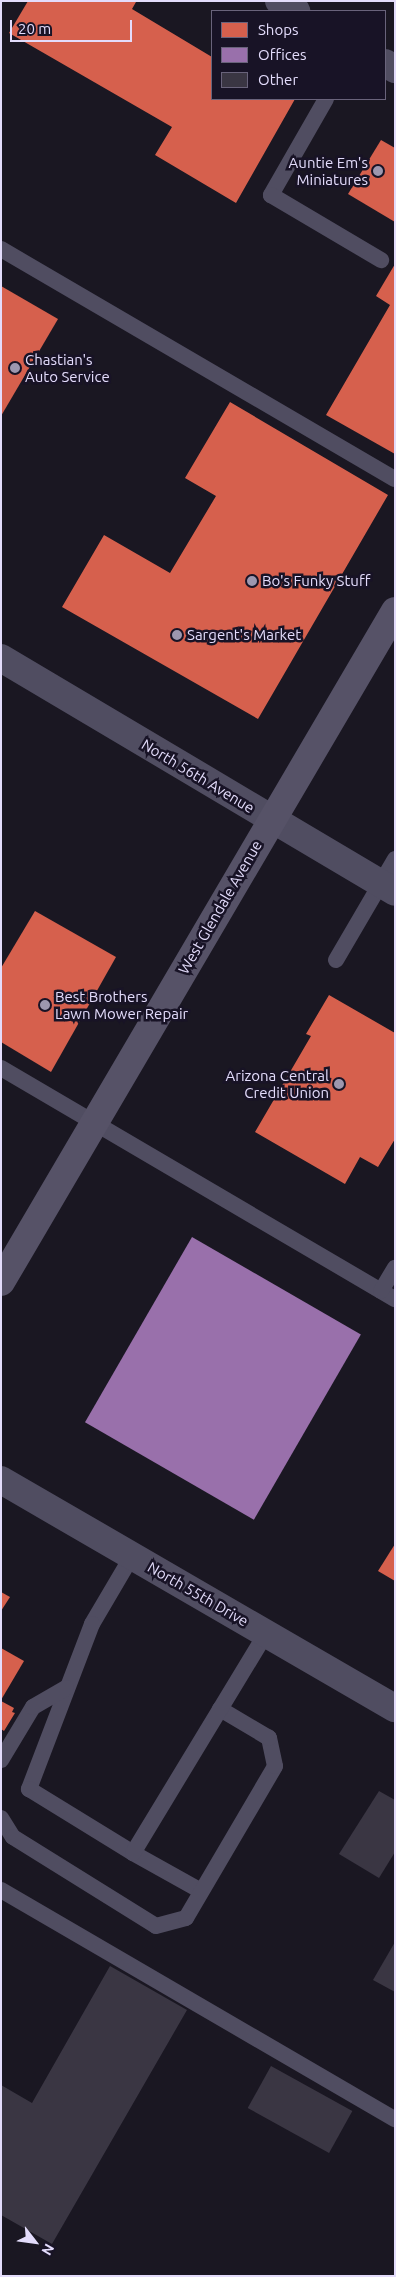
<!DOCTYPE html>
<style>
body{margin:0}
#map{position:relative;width:396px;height:2277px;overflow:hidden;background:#1a1722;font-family:Ubuntu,sans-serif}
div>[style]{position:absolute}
.shops>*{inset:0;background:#d6604d}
.offices>*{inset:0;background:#9970ab;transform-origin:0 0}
.building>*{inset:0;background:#3a3643;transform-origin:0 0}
.service>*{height:16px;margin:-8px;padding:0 8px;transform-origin:8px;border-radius:8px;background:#504d61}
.minor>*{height:28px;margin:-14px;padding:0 14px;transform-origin:14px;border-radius:14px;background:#504d61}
.secondary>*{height:28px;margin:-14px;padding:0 14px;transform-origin:14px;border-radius:14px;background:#565267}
.dots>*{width:14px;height:14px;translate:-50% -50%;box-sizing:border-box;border:2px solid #181326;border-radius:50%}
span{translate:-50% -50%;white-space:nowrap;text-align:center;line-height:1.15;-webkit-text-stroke:5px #181326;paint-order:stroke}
.poi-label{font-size:15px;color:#e3dcfb}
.right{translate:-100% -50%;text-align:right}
.left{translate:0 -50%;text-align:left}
.street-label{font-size:15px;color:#e3dcfb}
.frame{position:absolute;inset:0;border:2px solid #e3dcfb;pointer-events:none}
.legend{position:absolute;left:211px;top:10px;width:175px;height:90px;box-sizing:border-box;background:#181326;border:1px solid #69637b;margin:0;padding:6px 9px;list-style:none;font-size:15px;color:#e3dcfb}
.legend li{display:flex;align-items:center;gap:10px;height:25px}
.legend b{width:25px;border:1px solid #69637b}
.north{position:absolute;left:10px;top:2217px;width:50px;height:50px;-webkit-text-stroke:4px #181326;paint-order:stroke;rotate:120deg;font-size:14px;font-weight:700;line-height:20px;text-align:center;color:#e3dcfb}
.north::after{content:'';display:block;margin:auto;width:18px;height:22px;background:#e3dcfb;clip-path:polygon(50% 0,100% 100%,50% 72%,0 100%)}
.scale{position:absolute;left:10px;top:20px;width:122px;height:22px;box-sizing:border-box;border:2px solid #e3dcfb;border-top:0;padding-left:6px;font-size:15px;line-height:18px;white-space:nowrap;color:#e3dcfb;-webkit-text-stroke:4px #181326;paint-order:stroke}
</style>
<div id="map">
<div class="shops">
<i style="clip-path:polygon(28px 1px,135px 1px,136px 2px,132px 9px,212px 57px,212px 99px,295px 99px,236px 203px,155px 155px,172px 127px,9px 33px)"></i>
<i style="clip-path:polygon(381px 140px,395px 148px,395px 222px,348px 194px)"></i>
<i style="clip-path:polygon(395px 264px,395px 454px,326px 415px,390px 305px,376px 296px)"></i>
<i style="clip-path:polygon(1px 286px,58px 319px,1px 416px)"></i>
<i style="clip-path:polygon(230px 402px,388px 495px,258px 719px,62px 607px,104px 535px,170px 573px,216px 496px,185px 478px)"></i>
<i style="clip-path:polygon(35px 911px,116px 957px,51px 1072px,1px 1042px,1px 968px)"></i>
<i style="clip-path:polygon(329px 995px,395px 1033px,395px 1139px,378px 1167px,360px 1157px,345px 1184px,255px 1132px,311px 1036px,306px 1034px)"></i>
<i style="clip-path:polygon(395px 1544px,395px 1581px,378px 1571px)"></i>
<i style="clip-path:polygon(1px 1592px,10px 1597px,1px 1611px)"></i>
<i style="clip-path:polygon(1px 1648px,24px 1661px,1px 1700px)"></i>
<i style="clip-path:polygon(1px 1701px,14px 1708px,12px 1712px,15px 1713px,4px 1731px,1px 1729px)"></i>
</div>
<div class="offices">
<i style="left:192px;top:1237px;width:195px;height:214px;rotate:30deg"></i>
</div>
<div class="building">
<i style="clip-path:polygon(379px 1791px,395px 1800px,395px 1852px,379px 1878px,339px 1854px)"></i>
<i style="clip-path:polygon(395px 1942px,395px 1992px,373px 1980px)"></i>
<i style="clip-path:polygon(110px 1966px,187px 2010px,52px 2244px,1px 2215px,1px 2085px,32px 2103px)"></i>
<i style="left:271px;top:2066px;width:93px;height:48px;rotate:29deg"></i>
</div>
<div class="service">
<i style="left:326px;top:99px;width:111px;rotate:119.8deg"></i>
<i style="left:271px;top:195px;width:128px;rotate:30.6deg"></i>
<i style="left:1px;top:249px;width:456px;rotate:30.3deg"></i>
<i style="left:336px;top:960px;width:117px;rotate:-59.7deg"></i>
<i style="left:1px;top:1068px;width:457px;rotate:30.4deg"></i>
<i style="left:381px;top:1291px;width:27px;rotate:-59deg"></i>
<i style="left:132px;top:1556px;width:79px;rotate:120.5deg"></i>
<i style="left:92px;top:1624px;width:177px;rotate:110.9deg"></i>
<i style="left:29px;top:1789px;width:122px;rotate:31.6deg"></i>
<i style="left:133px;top:1853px;width:78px;rotate:29.2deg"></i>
<i style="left:1px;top:1760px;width:62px;rotate:-58.9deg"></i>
<i style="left:33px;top:1707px;width:38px;rotate:-30deg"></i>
<i style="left:1px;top:1818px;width:22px;rotate:58deg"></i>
<i style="left:13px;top:1837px;width:168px;rotate:31.9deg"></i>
<i style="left:156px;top:1926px;width:31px;rotate:-15deg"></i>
<i style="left:186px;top:1918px;width:176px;rotate:-59.6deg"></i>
<i style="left:275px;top:1766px;width:29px;rotate:-102deg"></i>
<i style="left:269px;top:1738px;width:57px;rotate:-149.4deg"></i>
<i style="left:133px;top:1853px;width:257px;rotate:-58.8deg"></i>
<i style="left:1px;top:1890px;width:456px;rotate:30.2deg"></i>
</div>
<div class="minor">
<i style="left:279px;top:1px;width:20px;rotate:30deg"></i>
<i style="left:385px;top:63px;width:12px;rotate:31deg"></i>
<i style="left:1px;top:658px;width:458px;rotate:30.7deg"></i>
<i style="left:1px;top:1480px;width:455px;rotate:30.1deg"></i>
</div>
<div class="secondary">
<i style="left:1px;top:1282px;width:778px;rotate:-59.58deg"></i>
</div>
<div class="dots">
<i style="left:378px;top:171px;background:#9d97af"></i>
<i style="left:15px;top:368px;background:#9d97af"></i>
<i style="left:252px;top:581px;background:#9d97af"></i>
<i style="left:177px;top:635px;background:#9d97af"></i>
<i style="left:45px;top:1005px;background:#9d97af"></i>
<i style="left:339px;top:1084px;background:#9d97af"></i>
</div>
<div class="poi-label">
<span class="right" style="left:368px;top:171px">Auntie Em's<br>Miniatures</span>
<span class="left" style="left:25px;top:368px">Chastian's<br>Auto Service</span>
<span class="left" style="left:262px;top:581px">Bo's Funky Stuff</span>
<span class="left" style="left:187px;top:635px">Sargent's Market</span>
<span class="left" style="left:55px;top:1005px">Best Brothers<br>Lawn Mower Repair</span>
<span class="right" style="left:329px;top:1084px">Arizona Central<br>Credit Union</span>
</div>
<div class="street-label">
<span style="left:198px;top:776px;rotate:31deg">North 56th Avenue</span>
<span style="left:220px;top:907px;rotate:-60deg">West Glendale Avenue</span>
<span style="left:198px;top:1594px;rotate:30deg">North 55th Drive</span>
</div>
<div class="frame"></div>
<ul class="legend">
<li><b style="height:14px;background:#d6604d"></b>Shops</li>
<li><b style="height:14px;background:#9970ab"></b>Offices</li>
<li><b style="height:14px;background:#3a3643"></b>Other</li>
</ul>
<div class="north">N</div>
<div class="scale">20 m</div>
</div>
